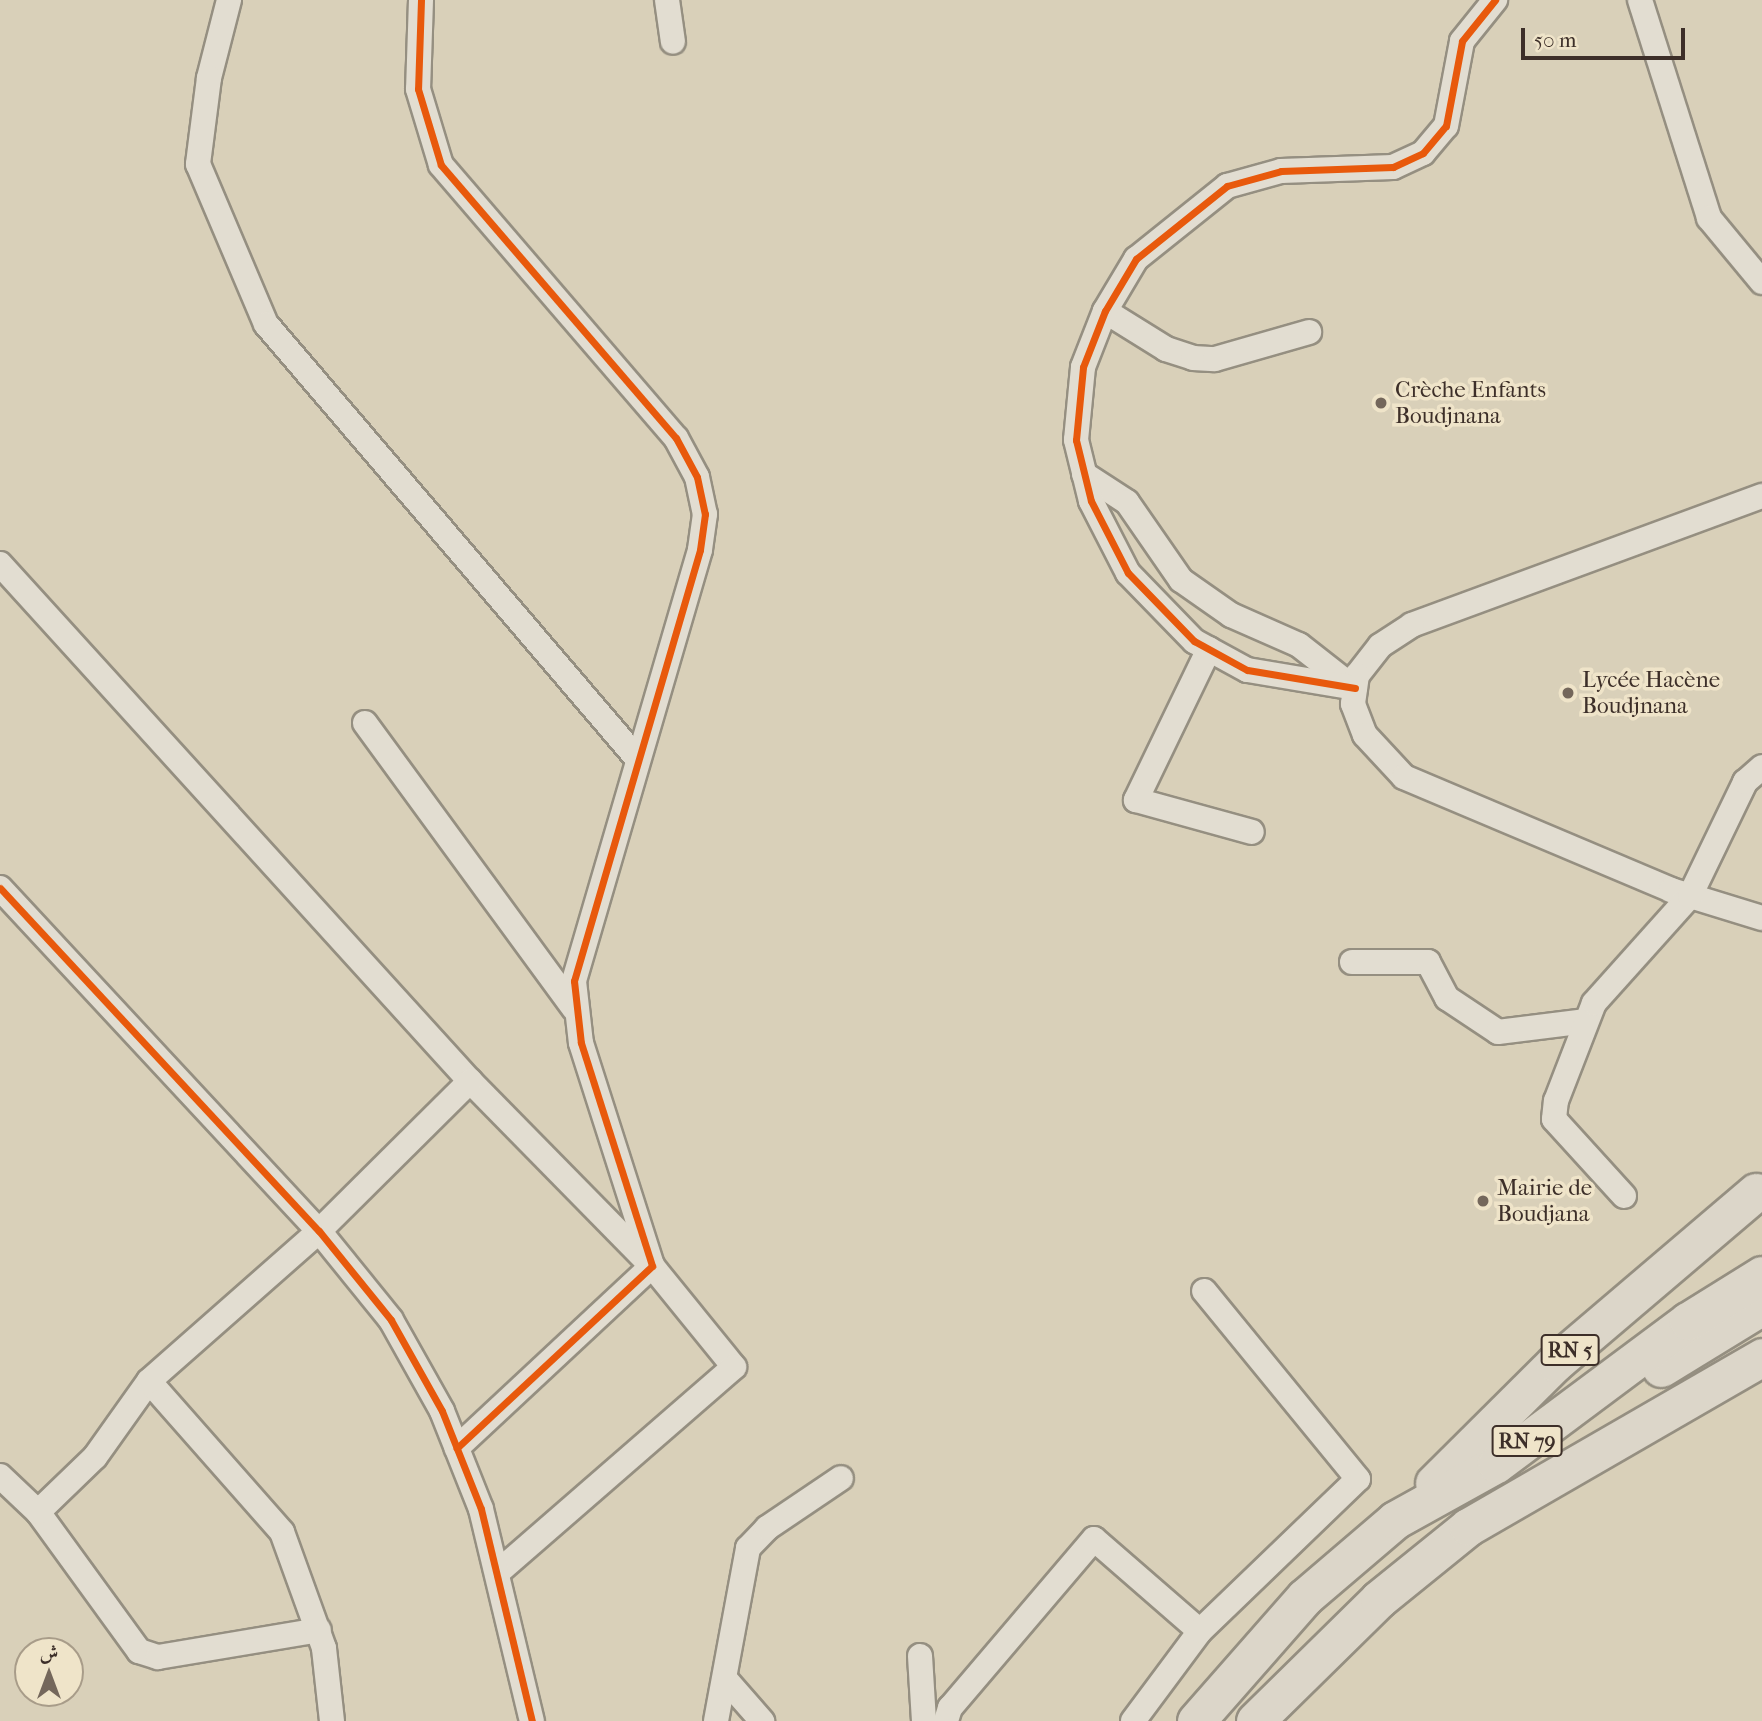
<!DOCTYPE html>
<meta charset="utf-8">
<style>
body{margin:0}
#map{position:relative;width:1762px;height:1721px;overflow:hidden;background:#d9d0b9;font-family:"IM FELL French Canon",Amiri,serif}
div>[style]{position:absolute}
.roads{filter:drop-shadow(2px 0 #958f81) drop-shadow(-2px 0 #958f81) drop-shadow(0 2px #958f81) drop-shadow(0 -2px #958f81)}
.minor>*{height:24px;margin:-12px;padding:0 12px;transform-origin:12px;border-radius:12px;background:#e2ddd1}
.highway>*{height:37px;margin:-18.5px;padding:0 18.5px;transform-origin:18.5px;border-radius:18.5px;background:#dcd6c9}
.cycleway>*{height:7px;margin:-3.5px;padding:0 3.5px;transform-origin:3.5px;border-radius:3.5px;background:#e8590c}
.dots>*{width:19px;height:19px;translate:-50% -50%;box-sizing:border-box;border:4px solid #efe4c9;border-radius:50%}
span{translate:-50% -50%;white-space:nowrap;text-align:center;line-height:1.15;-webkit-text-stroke:7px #efe4c9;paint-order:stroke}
.shield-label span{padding:2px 5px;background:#efe4c9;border:2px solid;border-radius:5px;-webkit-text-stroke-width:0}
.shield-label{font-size:21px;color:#3d2f29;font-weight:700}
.poi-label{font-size:23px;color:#3d2f29}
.left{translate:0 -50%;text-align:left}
.north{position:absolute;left:14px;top:1637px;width:70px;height:70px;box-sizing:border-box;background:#efe4c9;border:2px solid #a89c89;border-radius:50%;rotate:0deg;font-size:19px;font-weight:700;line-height:28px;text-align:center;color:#3d2f29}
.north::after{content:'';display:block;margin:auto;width:24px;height:32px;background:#74675b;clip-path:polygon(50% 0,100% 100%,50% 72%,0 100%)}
.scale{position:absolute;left:1521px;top:28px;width:164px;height:32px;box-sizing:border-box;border:4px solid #3d2f29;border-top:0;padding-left:9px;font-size:21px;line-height:24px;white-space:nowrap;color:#3d2f29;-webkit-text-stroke:5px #efe4c9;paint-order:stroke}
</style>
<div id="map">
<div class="roads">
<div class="minor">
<i style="left:229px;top:0;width:81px;rotate:104.4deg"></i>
<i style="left:209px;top:78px;width:87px;rotate:97.3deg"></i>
<i style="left:198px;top:164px;width:174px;rotate:67deg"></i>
<i style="left:266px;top:324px;width:570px;rotate:49.49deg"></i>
<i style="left:421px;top:0;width:89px;rotate:91.9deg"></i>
<i style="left:418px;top:89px;width:79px;rotate:73.2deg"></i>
<i style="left:441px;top:165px;width:360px;rotate:49.3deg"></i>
<i style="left:676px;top:438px;width:44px;rotate:61.7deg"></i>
<i style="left:697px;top:477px;width:38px;rotate:78deg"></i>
<i style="left:705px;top:514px;width:36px;rotate:98deg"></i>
<i style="left:700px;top:550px;width:449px;rotate:106.3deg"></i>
<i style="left:574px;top:981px;width:62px;rotate:83.6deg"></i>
<i style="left:581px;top:1043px;width:234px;rotate:72.3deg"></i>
<i style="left:652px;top:1266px;width:267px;rotate:137deg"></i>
<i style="left:667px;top:0;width:42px;rotate:81.9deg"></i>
<i style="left:1640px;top:0;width:229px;rotate:72.4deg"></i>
<i style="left:1709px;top:218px;width:83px;rotate:50.4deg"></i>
<i style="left:1105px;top:311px;width:72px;rotate:31.9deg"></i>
<i style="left:1166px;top:349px;width:28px;rotate:18deg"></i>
<i style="left:1193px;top:358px;width:22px;rotate:3deg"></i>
<i style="left:1215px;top:359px;width:98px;rotate:-16deg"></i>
<i style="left:1084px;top:474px;width:51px;rotate:33.1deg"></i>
<i style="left:1127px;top:502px;width:95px;rotate:55.3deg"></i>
<i style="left:1181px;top:580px;width:61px;rotate:35deg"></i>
<i style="left:1231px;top:615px;width:74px;rotate:23.8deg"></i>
<i style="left:1299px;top:645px;width:70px;rotate:38deg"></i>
<i style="left:1762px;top:496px;width:373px;rotate:159.8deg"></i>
<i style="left:1412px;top:625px;width:38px;rotate:147deg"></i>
<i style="left:1380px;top:646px;width:37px;rotate:128deg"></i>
<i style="left:1357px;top:675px;width:29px;rotate:98deg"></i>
<i style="left:1353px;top:704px;width:33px;rotate:69deg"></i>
<i style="left:1365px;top:735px;width:57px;rotate:47.1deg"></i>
<i style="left:1404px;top:777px;width:290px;rotate:22.9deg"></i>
<i style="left:1671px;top:890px;width:95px;rotate:17.1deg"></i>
<i style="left:0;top:564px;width:699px;rotate:47.73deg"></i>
<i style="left:470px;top:1081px;width:260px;rotate:45.5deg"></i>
<i style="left:652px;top:1266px;width:130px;rotate:50.9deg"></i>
<i style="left:734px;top:1367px;width:311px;rotate:139deg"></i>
<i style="left:1209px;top:649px;width:168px;rotate:115.8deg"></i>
<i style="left:1136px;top:800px;width:120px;rotate:15.4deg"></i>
<i style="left:1355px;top:688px;width:109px;rotate:-170.5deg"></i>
<i style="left:1247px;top:670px;width:60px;rotate:-151.3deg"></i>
<i style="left:1194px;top:641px;width:95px;rotate:-134.1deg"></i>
<i style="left:1128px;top:573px;width:81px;rotate:-117.2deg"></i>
<i style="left:1091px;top:501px;width:63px;rotate:-103.8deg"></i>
<i style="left:1076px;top:440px;width:73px;rotate:-84.5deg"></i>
<i style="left:1083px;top:367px;width:60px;rotate:-68.6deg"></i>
<i style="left:1105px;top:311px;width:61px;rotate:-59.2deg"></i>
<i style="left:1136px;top:259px;width:117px;rotate:-38.7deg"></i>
<i style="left:1227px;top:186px;width:56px;rotate:-15.5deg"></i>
<i style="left:1281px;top:171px;width:112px;rotate:-2deg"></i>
<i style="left:1393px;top:167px;width:33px;rotate:-25deg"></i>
<i style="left:1423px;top:153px;width:35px;rotate:-50deg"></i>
<i style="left:1446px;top:126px;width:86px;rotate:-79.3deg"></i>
<i style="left:1462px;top:41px;width:53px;rotate:-51.2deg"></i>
<i style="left:365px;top:723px;width:354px;rotate:53.8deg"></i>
<i style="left:0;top:888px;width:468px;rotate:47.1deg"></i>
<i style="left:319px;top:1231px;width:114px;rotate:51deg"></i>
<i style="left:391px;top:1320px;width:104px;rotate:60.7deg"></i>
<i style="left:442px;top:1411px;width:105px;rotate:68.3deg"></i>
<i style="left:481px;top:1509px;width:218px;rotate:76.5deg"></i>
<i style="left:1352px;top:962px;width:76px"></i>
<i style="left:1428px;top:962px;width:41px;rotate:62.2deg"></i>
<i style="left:1447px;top:998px;width:61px;rotate:33.7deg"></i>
<i style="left:1498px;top:1032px;width:89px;rotate:-7.1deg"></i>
<i style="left:1624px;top:1196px;width:104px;rotate:-132.3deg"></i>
<i style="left:1554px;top:1119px;width:18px;rotate:-84deg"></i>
<i style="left:1556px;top:1101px;width:105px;rotate:-68.8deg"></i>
<i style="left:1594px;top:1003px;width:144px;rotate:-48.1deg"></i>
<i style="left:1690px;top:896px;width:127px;rotate:-64.2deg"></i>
<i style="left:1745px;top:782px;width:23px;rotate:-41deg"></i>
<i style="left:0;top:1476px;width:52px;rotate:43.5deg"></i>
<i style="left:38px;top:1512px;width:172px;rotate:54deg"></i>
<i style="left:139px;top:1651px;width:20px;rotate:18deg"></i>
<i style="left:158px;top:1657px;width:163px;rotate:-9.5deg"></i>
<i style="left:38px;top:1512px;width:79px;rotate:-44deg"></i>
<i style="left:95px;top:1457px;width:93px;rotate:-54.6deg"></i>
<i style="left:920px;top:1656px;width:65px;rotate:86.5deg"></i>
<i style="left:726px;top:1680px;width:55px;rotate:48.7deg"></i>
<i style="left:332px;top:1721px;width:73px;rotate:-96.3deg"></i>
<i style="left:324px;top:1648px;width:123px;rotate:-109.9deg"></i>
<i style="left:282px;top:1532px;width:201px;rotate:-131.4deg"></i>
<i style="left:149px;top:1381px;width:227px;rotate:-41.4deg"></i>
<i style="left:319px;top:1231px;width:213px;rotate:-44.8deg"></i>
<i style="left:716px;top:1721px;width:176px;rotate:-79.5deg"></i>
<i style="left:748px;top:1548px;width:28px;rotate:-46deg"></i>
<i style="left:767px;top:1528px;width:89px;rotate:-34deg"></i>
<i style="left:946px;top:1721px;width:14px;rotate:-73deg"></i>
<i style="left:950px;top:1708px;width:222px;rotate:-49.6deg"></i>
<i style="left:1094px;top:1539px;width:140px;rotate:41deg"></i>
<i style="left:1133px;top:1721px;width:112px;rotate:-53.3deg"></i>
<i style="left:1200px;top:1631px;width:219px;rotate:-43.9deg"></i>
<i style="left:1358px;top:1479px;width:243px;rotate:-129.3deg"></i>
</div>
<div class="highway">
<i style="left:1661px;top:1368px;width:119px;rotate:-31.5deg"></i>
<i style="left:1434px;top:1483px;width:170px;rotate:-44.8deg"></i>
<i style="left:1555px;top:1363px;width:264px;rotate:-40.4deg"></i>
<i style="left:1196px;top:1721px;width:165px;rotate:-48.7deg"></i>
<i style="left:1305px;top:1597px;width:118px;rotate:-40.5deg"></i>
<i style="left:1395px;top:1520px;width:115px;rotate:-29deg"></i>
<i style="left:1496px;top:1464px;width:239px;rotate:-36.7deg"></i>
<i style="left:1688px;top:1321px;width:87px;rotate:-31.9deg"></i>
<i style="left:1255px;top:1721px;width:174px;rotate:-44.5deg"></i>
<i style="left:1379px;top:1599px;width:114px;rotate:-39deg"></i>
<i style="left:1468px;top:1527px;width:340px;rotate:-30deg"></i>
</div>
</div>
<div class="cycleway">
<i style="left:421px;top:0;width:89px;rotate:91.9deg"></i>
<i style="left:418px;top:89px;width:79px;rotate:73.2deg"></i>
<i style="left:441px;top:165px;width:360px;rotate:49.3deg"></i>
<i style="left:676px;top:438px;width:44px;rotate:61.7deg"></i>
<i style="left:697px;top:477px;width:38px;rotate:78deg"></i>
<i style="left:705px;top:514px;width:36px;rotate:98deg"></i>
<i style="left:700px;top:550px;width:449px;rotate:106.3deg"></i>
<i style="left:574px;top:981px;width:62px;rotate:83.6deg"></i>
<i style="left:581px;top:1043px;width:234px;rotate:72.3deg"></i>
<i style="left:652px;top:1266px;width:267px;rotate:137deg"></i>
<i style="left:1355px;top:688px;width:109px;rotate:-170.5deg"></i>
<i style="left:1247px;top:670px;width:60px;rotate:-151.3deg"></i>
<i style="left:1194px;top:641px;width:95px;rotate:-134.1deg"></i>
<i style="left:1128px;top:573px;width:81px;rotate:-117.2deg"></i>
<i style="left:1091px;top:501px;width:63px;rotate:-103.8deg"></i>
<i style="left:1076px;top:440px;width:73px;rotate:-84.5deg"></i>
<i style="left:1083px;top:367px;width:60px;rotate:-68.6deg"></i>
<i style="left:1105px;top:311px;width:61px;rotate:-59.2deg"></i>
<i style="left:1136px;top:259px;width:117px;rotate:-38.7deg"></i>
<i style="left:1227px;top:186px;width:56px;rotate:-15.5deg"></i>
<i style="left:1281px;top:171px;width:112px;rotate:-2deg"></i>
<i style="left:1393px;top:167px;width:33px;rotate:-25deg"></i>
<i style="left:1423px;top:153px;width:35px;rotate:-50deg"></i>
<i style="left:1446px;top:126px;width:86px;rotate:-79.3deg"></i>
<i style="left:1462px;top:41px;width:53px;rotate:-51.2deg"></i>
<i style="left:0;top:888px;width:468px;rotate:47.1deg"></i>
<i style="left:319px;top:1231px;width:114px;rotate:51deg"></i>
<i style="left:391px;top:1320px;width:104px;rotate:60.7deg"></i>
<i style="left:442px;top:1411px;width:105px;rotate:68.3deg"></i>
<i style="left:481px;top:1509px;width:218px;rotate:76.5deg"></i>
</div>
<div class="dots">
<i style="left:1381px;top:403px;background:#74675b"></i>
<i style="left:1568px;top:693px;background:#74675b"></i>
<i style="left:1483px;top:1201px;background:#74675b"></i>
</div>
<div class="shield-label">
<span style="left:1570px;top:1350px">RN 5</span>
<span style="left:1527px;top:1441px">RN 79</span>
</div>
<div class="poi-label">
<span class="left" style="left:1395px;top:403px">Crèche Enfants<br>Boudjnana</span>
<span class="left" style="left:1582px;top:693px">Lycée Hacène<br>Boudjnana</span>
<span class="left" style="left:1497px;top:1201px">Mairie de<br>Boudjana</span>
</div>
<div class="north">ش</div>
<div class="scale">50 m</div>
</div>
